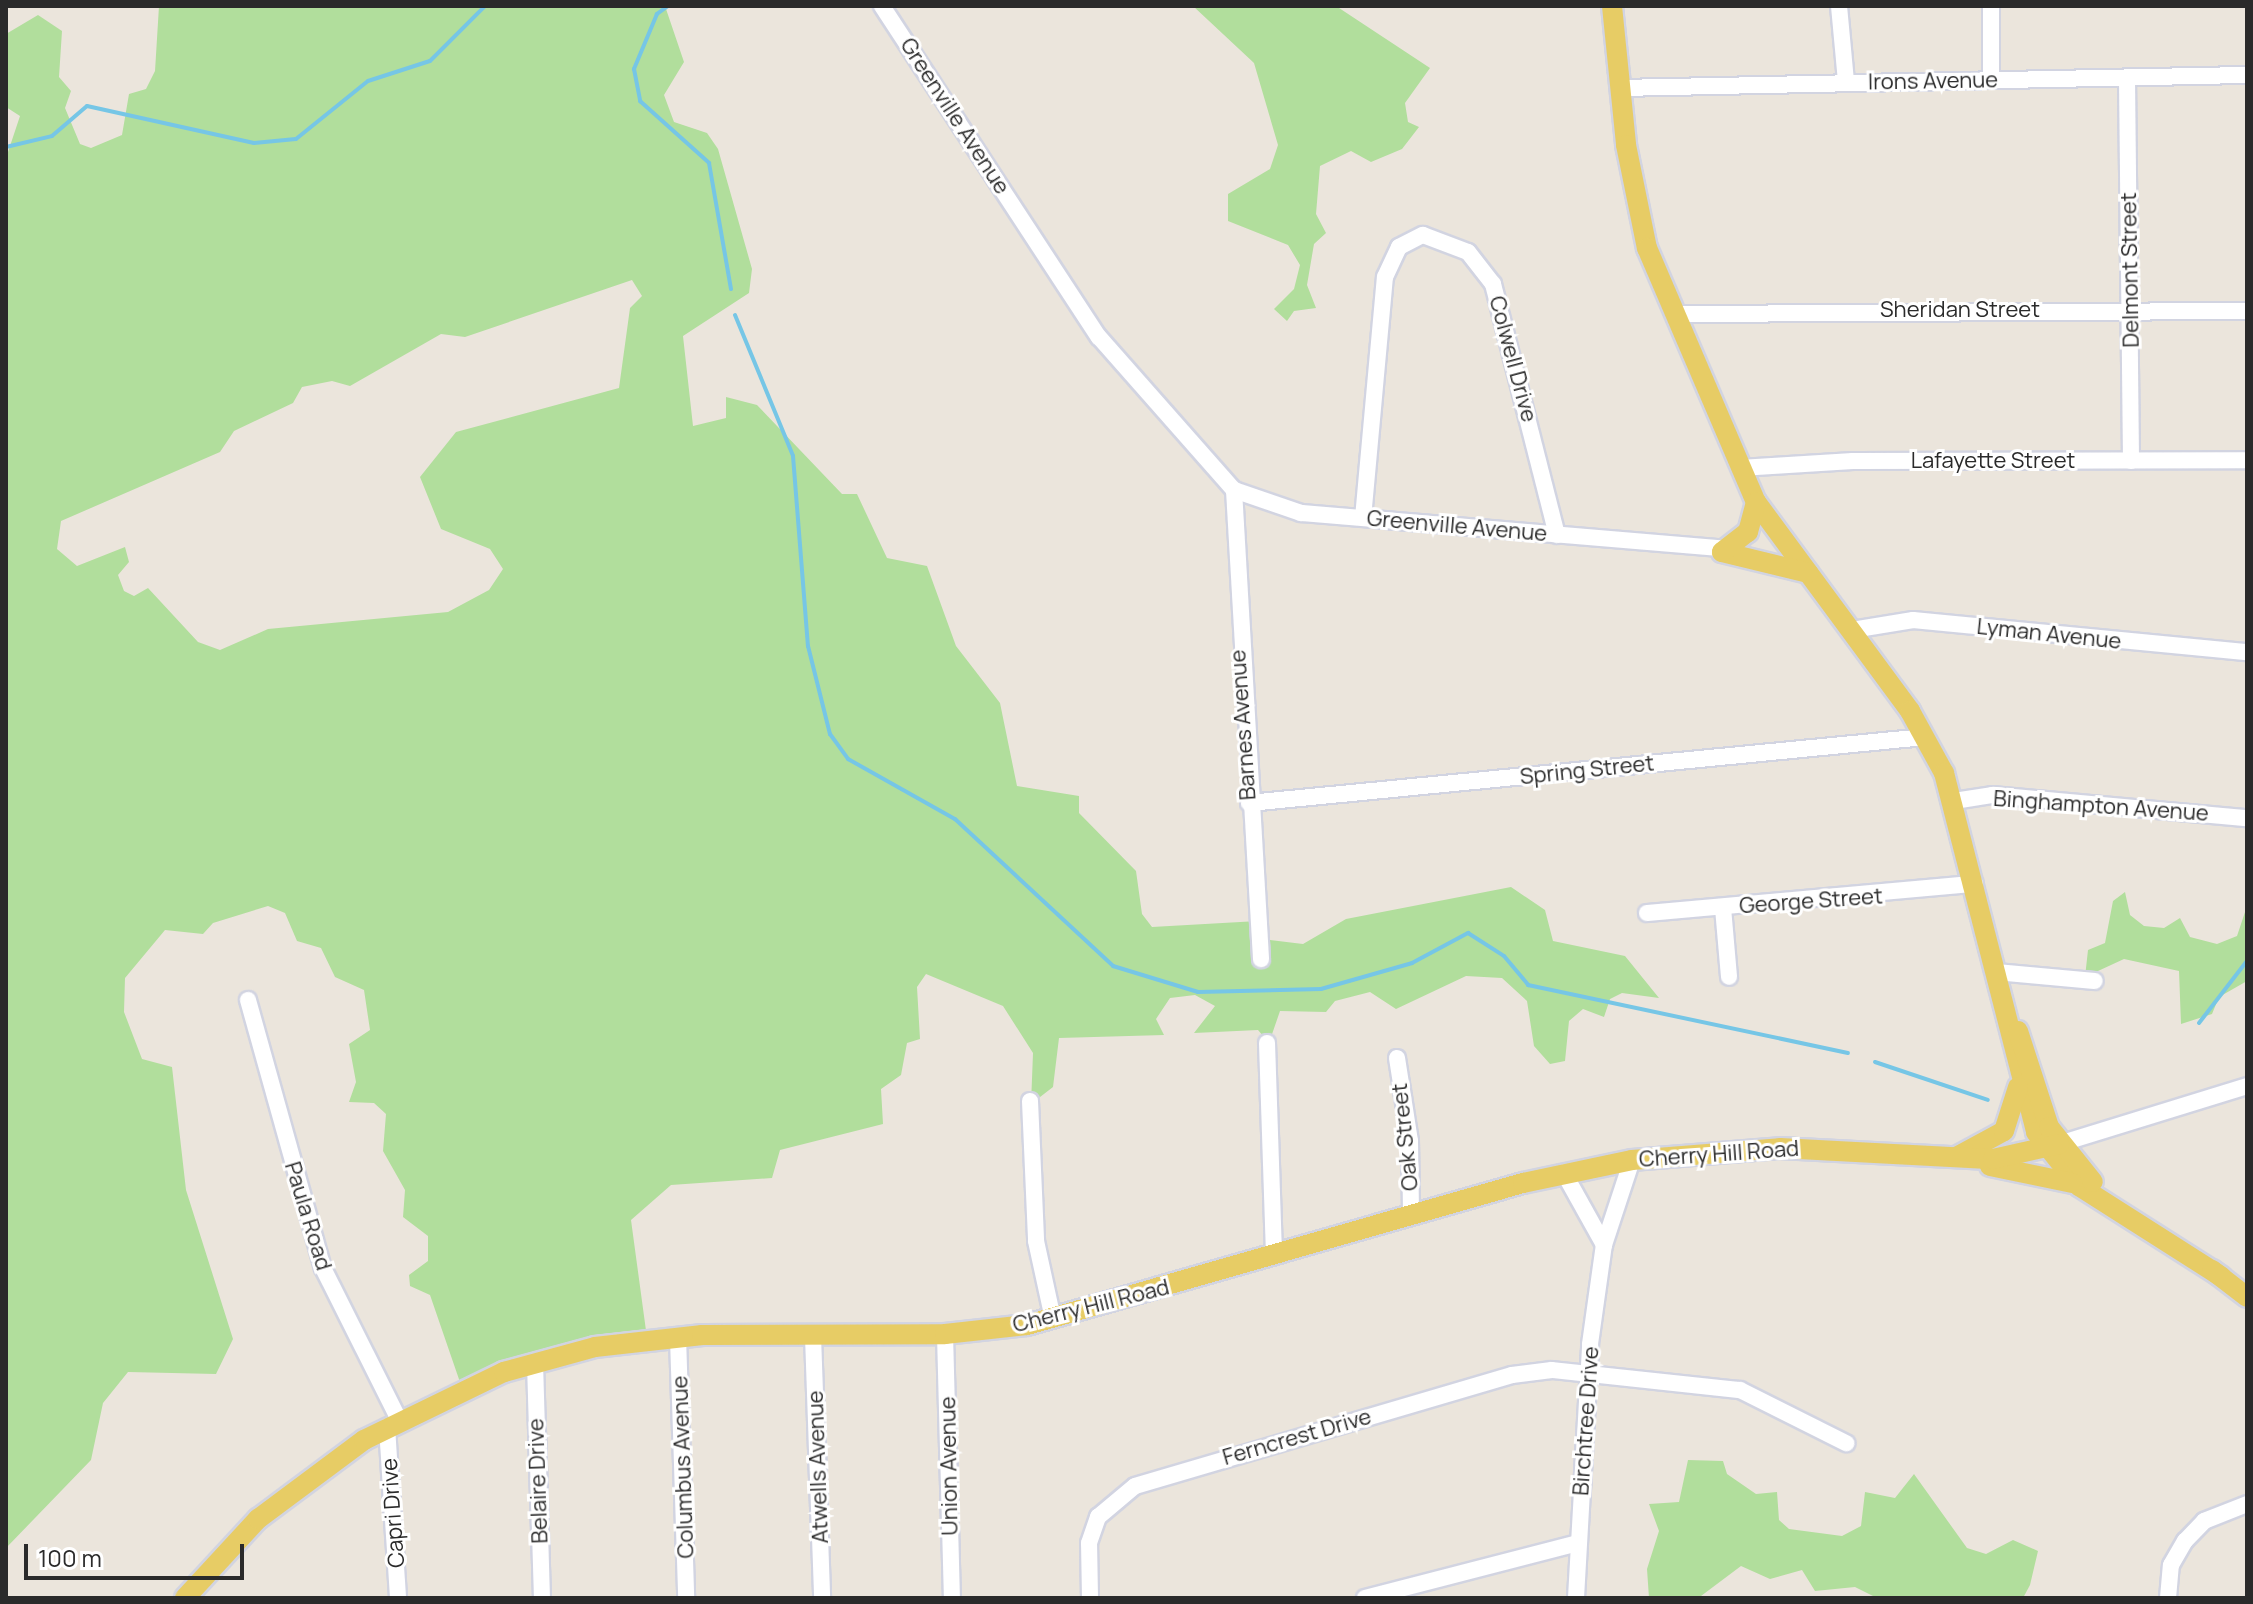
<!DOCTYPE html>
<style>
body{margin:0}
#map{position:relative;width:2253px;height:1604px;overflow:hidden;background:#ebe5dc;font-family:Manrope,sans-serif}
div>[style]{position:absolute}
.green>*{inset:0;background:#b1de9c}
.stream>*{height:4px;margin:-2px;padding:0 2px;transform-origin:2px;border-radius:2px;background:#76c6e6}
.roads{filter:drop-shadow(2px 0 #d2d4e1) drop-shadow(-2px 0 #d2d4e1) drop-shadow(0 2px #d2d4e1) drop-shadow(0 -2px #d2d4e1)}
.minor>*{height:16px;margin:-8px;padding:0 8px;transform-origin:8px;border-radius:8px;background:#fff}
.major>*{height:20px;margin:-10px;padding:0 10px;transform-origin:10px;border-radius:10px;background:#e7cc65}
span{translate:-50% -50%;white-space:nowrap;text-align:center;line-height:1.15;-webkit-text-stroke:6px #fff;paint-order:stroke}
.street-label{font-size:22px;color:#2a2a2a}
.frame{position:absolute;inset:0;border:8px solid #2a2a2a;pointer-events:none}
.scale{position:absolute;left:24px;top:1544px;width:220px;height:36px;box-sizing:border-box;border:4px solid #2a2a2a;border-top:0;padding-left:10px;font-size:24px;line-height:28px;white-space:nowrap;color:#2a2a2a;-webkit-text-stroke:6px #fff;paint-order:stroke}
</style>
<div id="map">
<div class="green">
<i style="clip-path:polygon(evenodd,159px 6px,665px 6px,684px 62px,664px 95px,674px 122px,707px 133px,718px 149px,752px 269px,749px 293px,683px 336px,693px 426px,726px 418px,726px 397px,757px 405px,842px 494px,857px 494px,887px 558px,927px 566px,956px 646px,1000px 703px,1017px 786px,1079px 796px,1079px 813px,1136px 871px,1142px 914px,1152px 927px,1258px 921px,1262px 939px,1303px 944px,1346px 919px,1511px 887px,1545px 910px,1553px 941px,1625px 956px,1659px 998px,1622px 993px,1610px 999px,1604px 1017px,1583px 1009px,1569px 1021px,1565px 1061px,1550px 1064px,1534px 1046px,1527px 1001px,1502px 978px,1466px 976px,1396px 1009px,1370px 992px,1335px 1001px,1326px 1012px,1280px 1011px,1269px 1043px,1258px 1030px,1194px 1033px,1215px 1006px,1195px 995px,1170px 998px,1156px 1019px,1164px 1035px,1059px 1038px,1053px 1087px,1031px 1104px,1033px 1053px,1003px 1006px,926px 974px,917px 987px,920px 1039px,907px 1043px,901px 1075px,881px 1089px,883px 1124px,780px 1150px,772px 1178px,671px 1185px,631px 1220px,647px 1338px,462px 1388px,430px 1295px,410px 1286px,409px 1275px,428px 1261px,428px 1236px,403px 1217px,405px 1190px,383px 1151px,386px 1114px,374px 1103px,349px 1102px,356px 1082px,349px 1044px,370px 1030px,364px 990px,335px 977px,321px 948px,297px 941px,285px 913px,268px 906px,213px 923px,203px 934px,165px 930px,125px 978px,124px 1012px,142px 1059px,172px 1067px,186px 1190px,233px 1339px,216px 1374px,128px 1372px,103px 1403px,91px 1460px,6px 1548px,6px 158px,20px 116px,6px 107px,6px 34px,38px 15px,62px 31px,59px 77px,71px 91px,65px 108px,80px 144px,91px 148px,122px 135px,129px 94px,146px 89px,155px 71px,159px 6px,632px 280px,642px 296px,630px 308px,619px 388px,456px 432px,420px 477px,441px 529px,490px 549px,503px 569px,489px 590px,448px 612px,268px 629px,220px 650px,198px 642px,148px 588px,134px 596px,124px 591px,118px 575px,129px 562px,125px 547px,77px 566px,57px 549px,61px 521px,220px 452px,234px 431px,293px 403px,302px 387px,332px 381px,350px 386px,441px 334px,465px 337px,632px 280px)"></i>
<i style="clip-path:polygon(1193px 6px,1336px 6px,1430px 68px,1405px 103px,1408px 122px,1419px 127px,1402px 149px,1371px 162px,1351px 151px,1320px 166px,1316px 214px,1326px 233px,1314px 244px,1307px 285px,1316px 308px,1294px 311px,1287px 321px,1274px 309px,1294px 289px,1300px 265px,1288px 245px,1228px 221px,1228px 194px,1270px 169px,1278px 145px,1254px 63px)"></i>
<i style="clip-path:polygon(2125px 892px,2130px 915px,2144px 926px,2164px 928px,2180px 918px,2190px 937px,2217px 944px,2237px 936px,2247px 906px,2247px 981px,2219px 997px,2212px 1014px,2181px 1024px,2179px 971px,2124px 959px,2085px 977px,2088px 950px,2105px 943px,2113px 901px)"></i>
<i style="clip-path:polygon(1688px 1460px,1723px 1461px,1727px 1474px,1756px 1494px,1777px 1492px,1779px 1520px,1789px 1529px,1842px 1536px,1861px 1526px,1865px 1492px,1895px 1498px,1914px 1474px,1967px 1548px,1986px 1554px,2013px 1540px,2038px 1551px,2030px 1585px,2023px 1598px,1877px 1598px,1855px 1587px,1815px 1591px,1802px 1570px,1770px 1579px,1741px 1566px,1701px 1596px,1649px 1598px,1647px 1569px,1659px 1531px,1649px 1504px,1679px 1502px)"></i>
</div>
<div class="stream">
<i style="left:668px;top:6px;width:14px;rotate:144deg"></i>
<i style="left:657px;top:14px;width:60px;rotate:112.7deg"></i>
<i style="left:634px;top:69px;width:33px;rotate:79deg"></i>
<i style="left:640px;top:101px;width:93px;rotate:41.9deg"></i>
<i style="left:709px;top:163px;width:128px;rotate:80.1deg"></i>
<i style="left:6px;top:147px;width:47px;rotate:-13.4deg"></i>
<i style="left:52px;top:136px;width:46px;rotate:-40.6deg"></i>
<i style="left:87px;top:106px;width:171px;rotate:12.5deg"></i>
<i style="left:254px;top:143px;width:42px;rotate:-5.4deg"></i>
<i style="left:296px;top:139px;width:92px;rotate:-38.9deg"></i>
<i style="left:368px;top:81px;width:65px;rotate:-17.9deg"></i>
<i style="left:430px;top:61px;width:78px;rotate:-45deg"></i>
<i style="left:735px;top:315px;width:152px;rotate:67.6deg"></i>
<i style="left:793px;top:456px;width:191px;rotate:85.5deg"></i>
<i style="left:808px;top:646px;width:91px;rotate:76deg"></i>
<i style="left:830px;top:734px;width:31px;rotate:54deg"></i>
<i style="left:848px;top:759px;width:123px;rotate:29.3deg"></i>
<i style="left:955px;top:819px;width:216px;rotate:42.9deg"></i>
<i style="left:1113px;top:966px;width:89px;rotate:17deg"></i>
<i style="left:1198px;top:992px;width:123px;rotate:-1.4deg"></i>
<i style="left:1321px;top:989px;width:95px;rotate:-15.9deg"></i>
<i style="left:1412px;top:963px;width:64px;rotate:-28.2deg"></i>
<i style="left:1468px;top:933px;width:43px;rotate:32.6deg"></i>
<i style="left:1504px;top:956px;width:38px;rotate:50deg"></i>
<i style="left:1528px;top:985px;width:327px;rotate:12deg"></i>
<i style="left:2199px;top:1023px;width:78px;rotate:-52.3deg"></i>
<i style="left:1875px;top:1062px;width:119px;rotate:18.6deg"></i>
</div>
<div class="roads">
<div class="minor">
<i style="left:882px;top:6px;width:396px;rotate:56.8deg"></i>
<i style="left:1099px;top:337px;width:204px;rotate:48.6deg"></i>
<i style="left:1234px;top:490px;width:71px;rotate:18.9deg"></i>
<i style="left:1301px;top:513px;width:433px;rotate:4.8deg"></i>
<i style="left:1839px;top:6px;width:76px;rotate:84.7deg"></i>
<i style="left:2127px;top:78px;width:383px;rotate:89.4deg"></i>
<i style="left:1991px;top:80px;width:74px;rotate:-90deg"></i>
<i style="left:1619px;top:88px;width:628px;rotate:-1.19deg"></i>
<i style="left:1674px;top:314px;width:573px;rotate:-0.3deg"></i>
<i style="left:1740px;top:468px;width:113px;rotate:-3.5deg"></i>
<i style="left:1853px;top:461px;width:394px;rotate:-0.1deg"></i>
<i style="left:1234px;top:490px;width:470px;rotate:86.7deg"></i>
<i style="left:1363px;top:518px;width:242px;rotate:-84.8deg"></i>
<i style="left:1385px;top:277px;width:33px;rotate:-65deg"></i>
<i style="left:1399px;top:247px;width:27px;rotate:-27deg"></i>
<i style="left:1423px;top:235px;width:48px;rotate:20.7deg"></i>
<i style="left:1468px;top:252px;width:41px;rotate:52deg"></i>
<i style="left:1493px;top:284px;width:259px;rotate:75.7deg"></i>
<i style="left:1852px;top:630px;width:62px;rotate:-9.3deg"></i>
<i style="left:1913px;top:620px;width:336px;rotate:5.5deg"></i>
<i style="left:1954px;top:801px;width:38px;rotate:-9deg"></i>
<i style="left:1992px;top:795px;width:256px;rotate:5.2deg"></i>
<i style="left:1249px;top:803px;width:679px;rotate:-5.58deg"></i>
<i style="left:1723px;top:908px;width:69px;rotate:85deg"></i>
<i style="left:1647px;top:913px;width:329px;rotate:-5.1deg"></i>
<i style="left:1996px;top:972px;width:99px;rotate:5.2deg"></i>
<i style="left:248px;top:1000px;width:278px;rotate:74.4deg"></i>
<i style="left:323px;top:1268px;width:170px;rotate:63.4deg"></i>
<i style="left:1267px;top:1043px;width:213px;rotate:88.1deg"></i>
<i style="left:1397px;top:1058px;width:84px;rotate:81.1deg"></i>
<i style="left:1410px;top:1141px;width:75px;rotate:89.2deg"></i>
<i style="left:1030px;top:1101px;width:140px;rotate:87.5deg"></i>
<i style="left:1036px;top:1241px;width:80px;rotate:77.7deg"></i>
<i style="left:2059px;top:1144px;width:197px;rotate:-17.1deg"></i>
<i style="left:1564px;top:1173px;width:82px;rotate:60.9deg"></i>
<i style="left:945px;top:1334px;width:264px;rotate:88.5deg"></i>
<i style="left:813px;top:1336px;width:262px;rotate:88deg"></i>
<i style="left:678px;top:1337px;width:261px;rotate:88.2deg"></i>
<i style="left:535px;top:1363px;width:235px;rotate:88.3deg"></i>
<i style="left:387px;top:1427px;width:171px;rotate:86.3deg"></i>
<i style="left:1090px;top:1598px;width:55px;rotate:-91deg"></i>
<i style="left:1089px;top:1543px;width:28px;rotate:-71deg"></i>
<i style="left:1098px;top:1517px;width:48px;rotate:-40deg"></i>
<i style="left:1135px;top:1486px;width:393px;rotate:-16.4deg"></i>
<i style="left:1512px;top:1375px;width:40px;rotate:-7.1deg"></i>
<i style="left:1552px;top:1370px;width:189px;rotate:6.1deg"></i>
<i style="left:1740px;top:1390px;width:119px;rotate:26.6deg"></i>
<i style="left:1365px;top:1598px;width:220px;rotate:-14.5deg"></i>
<i style="left:1576px;top:1598px;width:254px;rotate:-86.8deg"></i>
<i style="left:1590px;top:1344px;width:100px;rotate:-82deg"></i>
<i style="left:1604px;top:1245px;width:89px;rotate:-71.8deg"></i>
<i style="left:2168px;top:1598px;width:33px;rotate:-85deg"></i>
<i style="left:2171px;top:1565px;width:28px;rotate:-60deg"></i>
<i style="left:2185px;top:1541px;width:28px;rotate:-46deg"></i>
<i style="left:2204px;top:1521px;width:46px;rotate:-21.6deg"></i>
</div>
<div class="major">
<i style="left:1612px;top:6px;width:140px;rotate:84.2deg"></i>
<i style="left:1626px;top:145px;width:105px;rotate:78.5deg"></i>
<i style="left:1647px;top:248px;width:276px;rotate:66.8deg"></i>
<i style="left:1756px;top:502px;width:260px;rotate:53.6deg"></i>
<i style="left:1910px;top:711px;width:71px;rotate:61.3deg"></i>
<i style="left:1944px;top:773px;width:371px;rotate:75.6deg"></i>
<i style="left:2036px;top:1132px;width:69px;rotate:51.5deg"></i>
<i style="left:2079px;top:1186px;width:169px;rotate:32.5deg"></i>
<i style="left:1722px;top:552px;width:89px;rotate:13.7deg"></i>
<i style="left:1722px;top:552px;width:33px;rotate:-38deg"></i>
<i style="left:1748px;top:532px;width:31px;rotate:-75deg"></i>
<i style="left:2018px;top:1031px;width:101px;rotate:72.1deg"></i>
<i style="left:2049px;top:1127px;width:70px;rotate:51.3deg"></i>
<i style="left:1958px;top:1156px;width:52px;rotate:-28.5deg"></i>
<i style="left:2004px;top:1131px;width:46px;rotate:-72.3deg"></i>
<i style="left:1990px;top:1166px;width:84px;rotate:11.7deg"></i>
<i style="left:2212px;top:1270px;width:44px;rotate:37.6deg"></i>
<i style="left:185px;top:1598px;width:108px;rotate:-47.3deg"></i>
<i style="left:258px;top:1519px;width:132px;rotate:-36.7deg"></i>
<i style="left:364px;top:1440px;width:156px;rotate:-25.9deg"></i>
<i style="left:504px;top:1372px;width:94px;rotate:-15.4deg"></i>
<i style="left:595px;top:1347px;width:108px;rotate:-6.4deg"></i>
<i style="left:702px;top:1335px;width:243px;rotate:-0.2deg"></i>
<i style="left:945px;top:1334px;width:82px;rotate:-6.3deg"></i>
<i style="left:1027px;top:1325px;width:516px;rotate:-15.98deg"></i>
<i style="left:1523px;top:1183px;width:111px;rotate:-11.9deg"></i>
<i style="left:1632px;top:1160px;width:148px;rotate:-4.6deg"></i>
<i style="left:1780px;top:1148px;width:213px;rotate:3deg"></i>
<i style="left:1993px;top:1159px;width:68px;rotate:-12.8deg"></i>
</div>
</div>
<div class="street-label">
<span style="left:1933px;top:81px;rotate:-1deg">Irons Avenue</span>
<span style="left:955px;top:116px;rotate:57deg">Greenville Avenue</span>
<span style="left:2130px;top:270px;rotate:-91deg">Delmont Street</span>
<span style="left:1960px;top:310px">Sheridan Street</span>
<span style="left:1513px;top:359px;rotate:75deg">Colwell Drive</span>
<span style="left:1993px;top:461px">Lafayette Street</span>
<span style="left:1457px;top:526px;rotate:5deg">Greenville Avenue</span>
<span style="left:2049px;top:634px;rotate:6deg">Lyman Avenue</span>
<span style="left:1243px;top:725px;rotate:-94deg">Barnes Avenue</span>
<span style="left:1587px;top:770px;rotate:-6deg">Spring Street</span>
<span style="left:2101px;top:806px;rotate:4deg">Binghampton Avenue</span>
<span style="left:1811px;top:901px;rotate:-4deg">George Street</span>
<span style="left:1405px;top:1137px;rotate:-96deg">Oak Street</span>
<span style="left:1719px;top:1154px;rotate:-4deg">Cherry Hill Road</span>
<span style="left:308px;top:1216px;rotate:73deg">Paula Road</span>
<span style="left:1091px;top:1306px;rotate:-14deg">Cherry Hill Road</span>
<span style="left:1586px;top:1421px;rotate:-86deg">Birchtree Drive</span>
<span style="left:1297px;top:1437px;rotate:-16deg">Ferncrest Drive</span>
<span style="left:949px;top:1466px;rotate:-91deg">Union Avenue</span>
<span style="left:683px;top:1467px;rotate:-92deg">Columbus Avenue</span>
<span style="left:818px;top:1467px;rotate:-92deg">Atwells Avenue</span>
<span style="left:538px;top:1481px;rotate:-92deg">Belaire Drive</span>
<span style="left:393px;top:1513px;rotate:-94deg">Capri Drive</span>
</div>
<div class="frame"></div>
<div class="scale">100 m</div>
</div>
